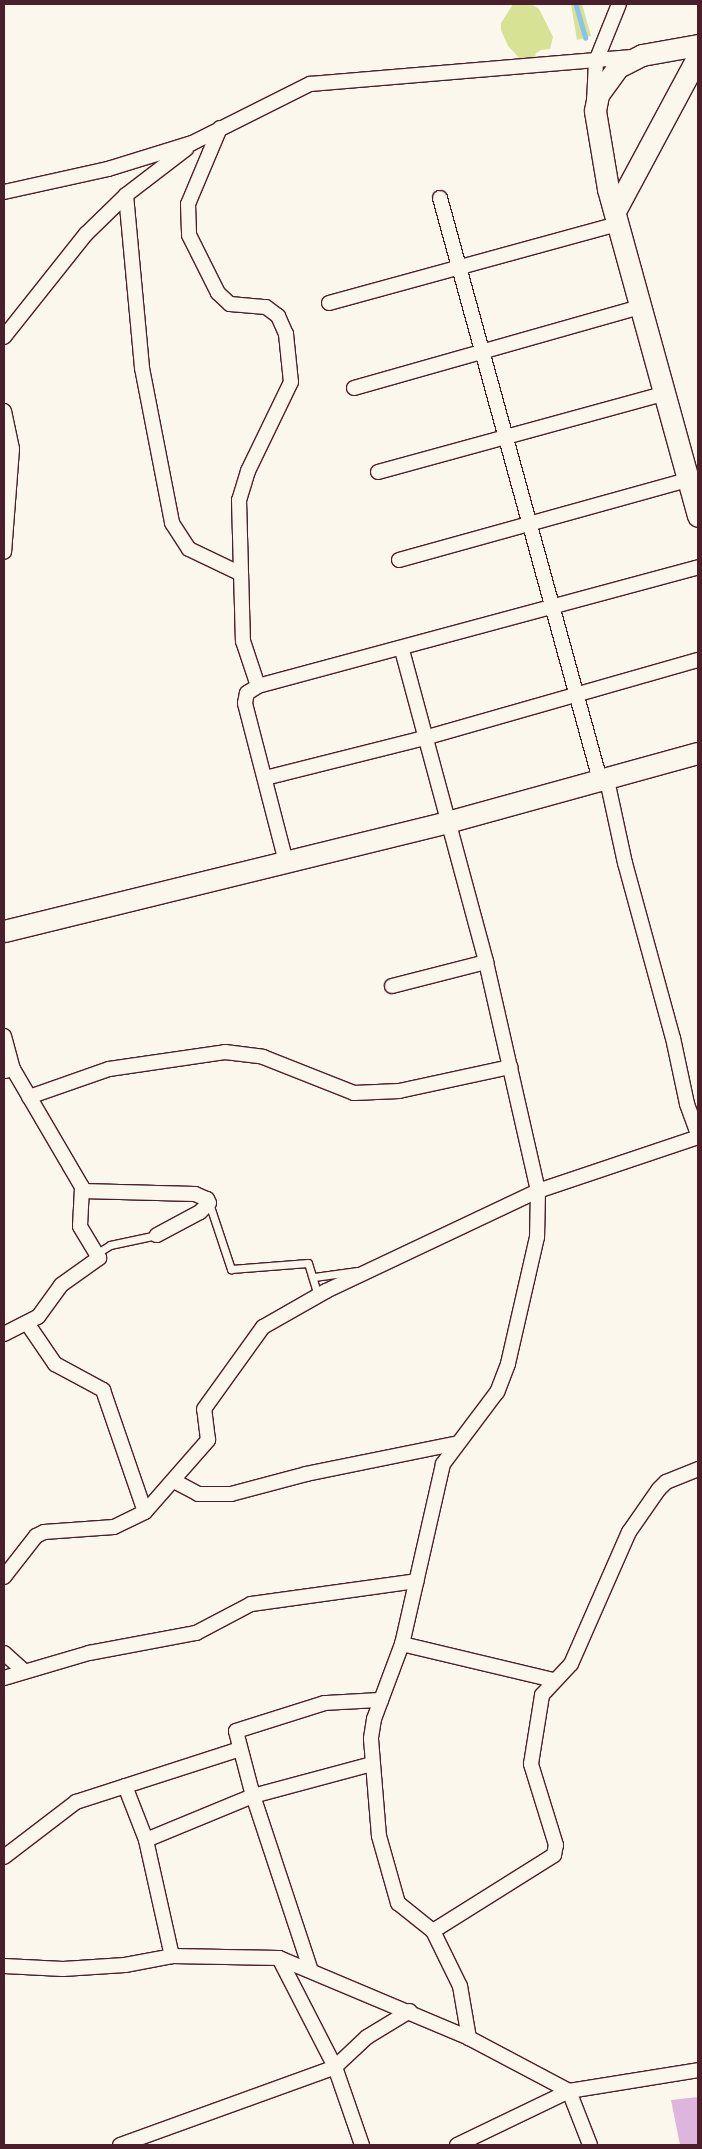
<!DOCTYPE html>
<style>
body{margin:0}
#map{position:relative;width:702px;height:2149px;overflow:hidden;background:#fbf7ec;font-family:Mynerve,sans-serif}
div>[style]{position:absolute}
.green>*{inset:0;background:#d7e295}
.stream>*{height:4.5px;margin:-2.25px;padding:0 2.25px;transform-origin:2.25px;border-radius:2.25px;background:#89c5e9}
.building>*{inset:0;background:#deb6dd}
.roads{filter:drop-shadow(1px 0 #4a1f2b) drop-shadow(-1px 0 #4a1f2b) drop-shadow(0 1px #4a1f2b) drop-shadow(0 -1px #4a1f2b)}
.service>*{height:7px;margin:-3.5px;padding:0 3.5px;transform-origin:3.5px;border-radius:3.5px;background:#fbf7ec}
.minor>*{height:14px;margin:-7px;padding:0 7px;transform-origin:7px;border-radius:7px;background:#fbf7ec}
.primary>*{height:21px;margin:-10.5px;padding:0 10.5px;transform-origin:10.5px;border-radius:10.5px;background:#fbf7ec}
span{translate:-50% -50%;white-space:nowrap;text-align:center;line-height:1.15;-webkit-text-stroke:5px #fbf7ec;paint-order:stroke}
.frame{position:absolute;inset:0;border:5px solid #4a1f2b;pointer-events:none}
</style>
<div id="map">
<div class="green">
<i style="clip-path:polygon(513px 4px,531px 4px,539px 9px,553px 37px,550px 49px,541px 50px,535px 54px,537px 58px,523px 62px,508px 46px,501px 30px,501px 23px)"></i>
<i style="clip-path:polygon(571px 4px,582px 4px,591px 36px,577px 40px)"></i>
</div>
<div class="stream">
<i style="left:576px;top:4px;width:35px;rotate:74deg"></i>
</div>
<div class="building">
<i style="clip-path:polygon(698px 2097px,698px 2145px,680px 2145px,671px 2100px)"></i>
</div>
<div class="roads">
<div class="service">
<i style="left:209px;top:1203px;width:70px;rotate:71.6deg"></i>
<i style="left:231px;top:1269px;width:77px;rotate:-4.5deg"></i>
<i style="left:308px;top:1263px;width:34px;rotate:73deg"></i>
<i style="left:99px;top:1252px;width:13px;rotate:-32deg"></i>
<i style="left:110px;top:1245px;width:48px;rotate:-12deg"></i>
<i style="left:314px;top:1277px;width:44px;rotate:-7.8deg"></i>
</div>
<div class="minor">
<i style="left:594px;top:103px;width:42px;rotate:-87.3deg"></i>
<i style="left:596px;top:61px;width:61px;rotate:-68deg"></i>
<i style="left:220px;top:128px;width:82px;rotate:112.8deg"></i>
<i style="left:188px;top:204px;width:31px;rotate:88deg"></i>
<i style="left:189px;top:235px;width:65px;rotate:63.4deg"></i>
<i style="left:218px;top:293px;width:16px;rotate:43deg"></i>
<i style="left:230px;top:304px;width:36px;rotate:5deg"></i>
<i style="left:266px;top:307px;width:15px;rotate:37deg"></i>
<i style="left:278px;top:316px;width:20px;rotate:66deg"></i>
<i style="left:286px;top:334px;width:48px;rotate:84.1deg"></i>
<i style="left:291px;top:382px;width:99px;rotate:115.8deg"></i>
<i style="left:248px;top:471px;width:30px;rotate:107deg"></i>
<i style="left:239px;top:500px;width:141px;rotate:88.4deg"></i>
<i style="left:243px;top:641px;width:47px;rotate:71.6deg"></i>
<i style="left:4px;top:192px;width:107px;rotate:-12.5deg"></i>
<i style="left:108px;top:169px;width:88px;rotate:-17.2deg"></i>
<i style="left:192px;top:143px;width:132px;rotate:-26.6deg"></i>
<i style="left:310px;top:84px;width:320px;rotate:-4.8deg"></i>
<i style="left:126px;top:195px;width:174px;rotate:84.7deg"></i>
<i style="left:142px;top:368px;width:158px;rotate:79deg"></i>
<i style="left:172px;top:523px;width:31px;rotate:57deg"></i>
<i style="left:189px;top:549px;width:55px;rotate:25.6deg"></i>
<i style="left:440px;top:198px;width:604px;rotate:74.63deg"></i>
<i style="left:329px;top:303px;width:300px;rotate:-15.3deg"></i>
<i style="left:4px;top:337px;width:132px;rotate:-51.5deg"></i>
<i style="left:86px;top:234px;width:56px;rotate:-44.3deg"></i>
<i style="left:126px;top:195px;width:76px;rotate:-37.5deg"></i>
<i style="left:354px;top:388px;width:298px;rotate:-15.8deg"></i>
<i style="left:4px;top:411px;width:39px;rotate:78deg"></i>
<i style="left:12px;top:449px;width:103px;rotate:94.4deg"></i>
<i style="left:378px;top:472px;width:299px;rotate:-15.3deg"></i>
<i style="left:399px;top:560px;width:300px;rotate:-15.5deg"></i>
<i style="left:402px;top:650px;width:323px;rotate:74.9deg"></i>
<i style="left:486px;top:962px;width:235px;rotate:77.2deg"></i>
<i style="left:538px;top:1191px;width:46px;rotate:91.2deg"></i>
<i style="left:537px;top:1237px;width:130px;rotate:102.9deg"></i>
<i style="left:508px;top:1364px;width:30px;rotate:111deg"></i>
<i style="left:497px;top:1392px;width:90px;rotate:126.9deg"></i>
<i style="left:443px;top:1464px;width:185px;rotate:102.8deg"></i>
<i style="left:402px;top:1644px;width:80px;rotate:110.5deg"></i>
<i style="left:374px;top:1719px;width:20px;rotate:99deg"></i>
<i style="left:371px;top:1739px;width:97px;rotate:85.3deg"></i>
<i style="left:379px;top:1836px;width:70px;rotate:74.2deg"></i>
<i style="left:398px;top:1903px;width:45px;rotate:38.7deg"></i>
<i style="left:433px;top:1931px;width:61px;rotate:63.9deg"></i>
<i style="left:460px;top:1986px;width:53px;rotate:80.2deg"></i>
<i style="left:265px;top:778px;width:164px;rotate:-14.1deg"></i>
<i style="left:424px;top:738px;width:285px;rotate:-15.9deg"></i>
<i style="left:607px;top:780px;width:85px;rotate:77.8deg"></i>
<i style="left:625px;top:863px;width:181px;rotate:74.7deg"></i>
<i style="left:673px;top:1038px;width:67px;rotate:78deg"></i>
<i style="left:687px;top:1104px;width:32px;rotate:70deg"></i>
<i style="left:286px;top:862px;width:164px;rotate:-104.5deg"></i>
<i style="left:245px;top:703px;width:10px;rotate:-79deg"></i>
<i style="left:247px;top:693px;width:13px;rotate:-32deg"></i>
<i style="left:258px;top:686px;width:456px;rotate:-15.1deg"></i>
<i style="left:392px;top:986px;width:97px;rotate:-14.3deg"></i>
<i style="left:4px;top:1036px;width:34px;rotate:75deg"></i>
<i style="left:13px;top:1069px;width:8px;rotate:166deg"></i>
<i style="left:29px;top:1097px;width:85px;rotate:-19.3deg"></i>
<i style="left:109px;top:1069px;width:117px;rotate:-8.3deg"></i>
<i style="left:225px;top:1052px;width:38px;rotate:7deg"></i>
<i style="left:263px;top:1057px;width:98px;rotate:21.6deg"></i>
<i style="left:354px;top:1093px;width:45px;rotate:-2.5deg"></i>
<i style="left:399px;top:1091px;width:114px;rotate:-12.2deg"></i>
<i style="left:82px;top:1191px;width:113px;rotate:1.5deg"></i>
<i style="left:195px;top:1194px;width:13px;rotate:23deg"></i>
<i style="left:207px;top:1199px;width:4px;rotate:63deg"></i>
<i style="left:209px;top:1203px;width:13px;rotate:135deg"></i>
<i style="left:200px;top:1212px;width:49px;rotate:151.9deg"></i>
<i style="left:27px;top:1323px;width:50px;rotate:55.7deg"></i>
<i style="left:55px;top:1364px;width:55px;rotate:28.4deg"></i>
<i style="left:103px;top:1390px;width:129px;rotate:71deg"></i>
<i style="left:4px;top:1334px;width:38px;rotate:-27deg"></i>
<i style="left:38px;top:1317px;width:39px;rotate:-54deg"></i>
<i style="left:61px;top:1285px;width:47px;rotate:-35.4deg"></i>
<i style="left:99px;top:1258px;width:37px;rotate:-121deg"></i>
<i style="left:80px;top:1226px;width:39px;rotate:-87deg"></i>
<i style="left:82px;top:1187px;width:137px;rotate:-120.3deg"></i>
<i style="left:174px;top:1481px;width:27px;rotate:28deg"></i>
<i style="left:198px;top:1494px;width:33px"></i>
<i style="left:231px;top:1494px;width:78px;rotate:-14.9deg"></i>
<i style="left:306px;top:1474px;width:151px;rotate:-11.5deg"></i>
<i style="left:4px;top:1577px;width:52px;rotate:-52deg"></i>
<i style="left:36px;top:1536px;width:9px;rotate:-27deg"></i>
<i style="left:44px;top:1532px;width:70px;rotate:-4.1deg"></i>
<i style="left:114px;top:1527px;width:34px;rotate:-26deg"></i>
<i style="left:145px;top:1512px;width:96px;rotate:-48.8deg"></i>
<i style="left:208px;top:1440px;width:31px;rotate:-97deg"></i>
<i style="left:204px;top:1409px;width:101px;rotate:-54.3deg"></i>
<i style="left:263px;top:1327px;width:73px;rotate:-29.7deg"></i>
<i style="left:326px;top:1291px;width:234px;rotate:-25.3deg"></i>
<i style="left:538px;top:1191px;width:169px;rotate:-18.6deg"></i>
<i style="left:402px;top:1644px;width:155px;rotate:13.4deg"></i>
<i style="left:4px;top:1653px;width:25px;rotate:42deg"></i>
<i style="left:4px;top:1678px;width:89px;rotate:-16.4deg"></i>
<i style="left:89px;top:1653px;width:109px;rotate:-10.6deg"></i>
<i style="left:196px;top:1633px;width:62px;rotate:-27.8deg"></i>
<i style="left:251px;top:1604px;width:167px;rotate:-7.9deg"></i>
<i style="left:125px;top:1786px;width:58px;rotate:68.7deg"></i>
<i style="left:146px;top:1840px;width:119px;rotate:77.4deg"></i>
<i style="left:146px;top:1840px;width:116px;rotate:-22.4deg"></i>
<i style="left:253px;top:1796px;width:123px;rotate:-15.1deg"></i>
<i style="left:4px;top:1857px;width:91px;rotate:-37.4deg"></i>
<i style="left:76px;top:1802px;width:172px;rotate:-17.9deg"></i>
<i style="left:433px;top:1931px;width:143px;rotate:-32.1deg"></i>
<i style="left:554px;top:1855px;width:10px;rotate:-79deg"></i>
<i style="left:556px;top:1845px;width:85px;rotate:-107.2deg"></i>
<i style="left:531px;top:1764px;width:70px;rotate:-80.9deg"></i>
<i style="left:542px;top:1695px;width:42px;rotate:-46.9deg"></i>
<i style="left:571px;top:1664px;width:144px;rotate:-66.3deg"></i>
<i style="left:629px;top:1532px;width:52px;rotate:-55.1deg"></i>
<i style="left:659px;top:1489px;width:10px;rotate:-45deg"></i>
<i style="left:666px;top:1482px;width:35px;rotate:-22deg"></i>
<i style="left:279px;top:1958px;width:123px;rotate:62.8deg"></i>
<i style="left:335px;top:2067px;width:44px;rotate:-43.2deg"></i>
<i style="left:367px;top:2037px;width:50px;rotate:-31.2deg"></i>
<i style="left:4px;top:1966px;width:59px;rotate:2.9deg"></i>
<i style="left:63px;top:1969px;width:62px;rotate:-3.7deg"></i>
<i style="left:125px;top:1965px;width:48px;rotate:-10.8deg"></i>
<i style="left:172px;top:1956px;width:107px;rotate:1.1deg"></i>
<i style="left:279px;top:1958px;width:206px;rotate:22.8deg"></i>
<i style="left:469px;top:2038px;width:113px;rotate:27.9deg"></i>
<i style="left:569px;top:2091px;width:58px;rotate:68.7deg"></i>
<i style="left:310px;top:1968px;width:181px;rotate:-108.3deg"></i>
<i style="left:253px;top:1796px;width:67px;rotate:-104.7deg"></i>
<i style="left:236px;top:1731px;width:93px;rotate:-17.5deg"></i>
<i style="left:325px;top:1703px;width:56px;rotate:-3.1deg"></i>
<i style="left:120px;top:2145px;width:229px;rotate:-19.9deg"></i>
<i style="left:335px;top:2067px;width:83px;rotate:70.9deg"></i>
<i style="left:457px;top:2145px;width:124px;rotate:-25.7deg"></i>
<i style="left:569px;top:2091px;width:131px;rotate:-9.2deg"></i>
</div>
<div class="primary">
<i style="left:698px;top:45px;width:57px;rotate:169.9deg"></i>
<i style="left:642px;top:55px;width:27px;rotate:153deg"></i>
<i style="left:618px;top:67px;width:34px;rotate:126deg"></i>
<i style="left:598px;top:95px;width:16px;rotate:101deg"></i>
<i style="left:595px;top:111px;width:79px;rotate:80.5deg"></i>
<i style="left:608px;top:189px;width:339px;rotate:74.6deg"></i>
<i style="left:615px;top:211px;width:176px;rotate:-61.8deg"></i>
<i style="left:4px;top:931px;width:456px;rotate:-13.8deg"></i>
<i style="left:447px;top:822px;width:260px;rotate:-15.4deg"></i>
</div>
</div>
<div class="frame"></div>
</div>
